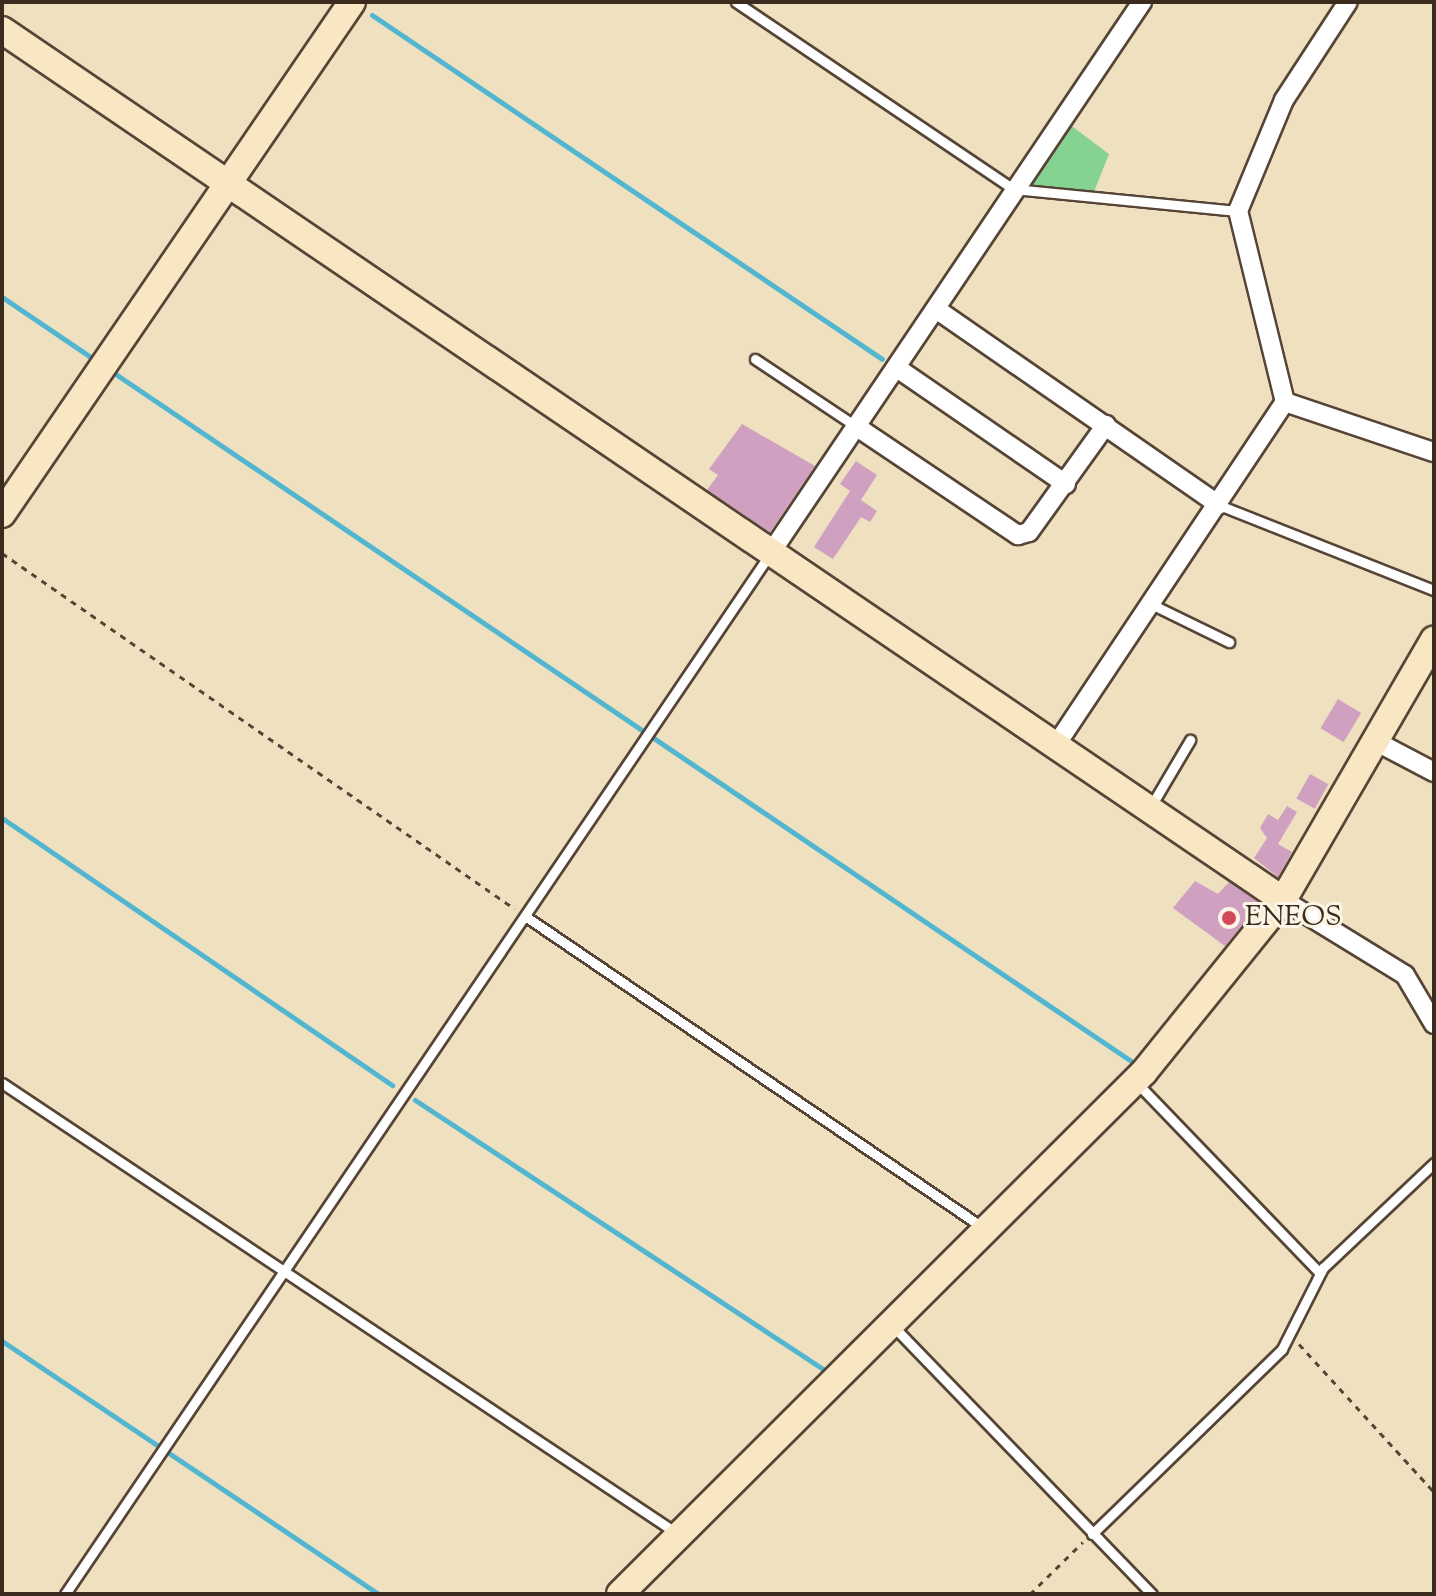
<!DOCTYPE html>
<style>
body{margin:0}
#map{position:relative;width:1436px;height:1596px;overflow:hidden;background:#efe0c0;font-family:"Sorts Mill Goudy",serif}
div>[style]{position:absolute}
.green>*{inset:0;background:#85d291}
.stream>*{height:5px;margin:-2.5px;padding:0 2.5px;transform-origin:2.5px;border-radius:2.5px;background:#52b6d0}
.building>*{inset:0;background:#cfa0c0;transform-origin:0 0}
.path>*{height:3px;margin-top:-1.5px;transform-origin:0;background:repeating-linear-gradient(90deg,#564536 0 6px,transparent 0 12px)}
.roads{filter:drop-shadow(2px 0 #564536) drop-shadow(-2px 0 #564536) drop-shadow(0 2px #564536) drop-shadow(0 -2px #564536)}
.lane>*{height:9px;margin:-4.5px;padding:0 4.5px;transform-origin:4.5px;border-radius:4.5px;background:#fff}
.street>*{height:18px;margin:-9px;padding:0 9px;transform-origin:9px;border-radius:9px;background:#fff}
.secondary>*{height:26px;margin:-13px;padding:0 13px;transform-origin:13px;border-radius:13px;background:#f9e7c3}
.dots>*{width:22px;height:22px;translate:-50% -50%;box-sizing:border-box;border:4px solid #fcf5e5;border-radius:50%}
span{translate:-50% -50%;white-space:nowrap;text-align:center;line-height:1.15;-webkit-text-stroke:6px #fcf5e5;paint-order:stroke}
.poi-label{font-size:28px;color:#3b2a1e}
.left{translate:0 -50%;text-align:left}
.frame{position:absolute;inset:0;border:4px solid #3b2a1e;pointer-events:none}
</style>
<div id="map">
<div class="green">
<i style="clip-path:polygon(1069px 124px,1109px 154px,1093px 194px,1031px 191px,1028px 184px)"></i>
</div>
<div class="stream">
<i style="left:1128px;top:2px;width:1px;rotate:45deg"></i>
<i style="left:372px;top:15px;width:615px;rotate:34deg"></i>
<i style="left:2px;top:297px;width:109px;rotate:34.1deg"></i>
<i style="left:117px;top:375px;width:1231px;rotate:34.08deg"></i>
<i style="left:2px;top:818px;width:473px;rotate:34.4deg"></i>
<i style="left:415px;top:1100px;width:490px;rotate:33.4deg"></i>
<i style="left:2px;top:1341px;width:454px;rotate:33.9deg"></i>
</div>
<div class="building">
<i style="clip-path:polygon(742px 424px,815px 466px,770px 532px,707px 490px,718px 475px,709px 469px)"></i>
<i style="clip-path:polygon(856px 461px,877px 475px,861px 500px,877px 511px,870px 522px,861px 517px,833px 559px,814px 547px,850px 491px,840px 484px)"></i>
<i style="left:1338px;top:699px;width:27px;height:34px;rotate:31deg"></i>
<i style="left:1310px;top:774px;width:21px;height:28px;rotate:29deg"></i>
<i style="clip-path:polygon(1287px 806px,1297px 812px,1278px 844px,1292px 852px,1278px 877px,1254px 858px,1267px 838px,1260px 828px,1268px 814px,1278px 820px)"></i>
<i style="clip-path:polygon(1195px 881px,1218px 894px,1229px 882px,1260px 903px,1225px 946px,1173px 908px)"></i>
</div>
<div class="path">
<i style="left:2px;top:553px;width:624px;rotate:34.76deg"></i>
<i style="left:1299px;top:1344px;width:200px;rotate:47.6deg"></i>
<i style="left:1030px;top:1594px;width:74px;rotate:-44.5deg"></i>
</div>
<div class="roads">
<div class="lane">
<i style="left:736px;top:2px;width:334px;rotate:34deg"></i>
<i style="left:1013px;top:189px;width:226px;rotate:5.6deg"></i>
<i style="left:755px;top:359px;width:123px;rotate:33.7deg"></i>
<i style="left:1219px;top:505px;width:231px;rotate:21.6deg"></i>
<i style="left:1151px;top:604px;width:87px;rotate:26deg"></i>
<i style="left:1151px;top:806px;width:77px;rotate:-59.4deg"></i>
<i style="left:525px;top:916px;width:556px;rotate:34.23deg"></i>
<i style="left:2px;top:1083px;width:813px;rotate:33.71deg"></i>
<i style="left:1138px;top:1084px;width:262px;rotate:46.1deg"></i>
<i style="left:893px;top:1326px;width:373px;rotate:46deg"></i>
<i style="left:1092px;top:1534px;width:265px;rotate:-44.2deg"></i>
<i style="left:1282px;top:1349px;width:91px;rotate:-63.2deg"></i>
<i style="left:1323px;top:1268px;width:153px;rotate:-43.4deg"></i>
<i style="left:65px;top:1594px;width:1256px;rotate:-55.87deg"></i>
</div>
<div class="street">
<i style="left:936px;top:309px;width:344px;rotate:34.7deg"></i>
<i style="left:897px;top:368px;width:205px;rotate:34.5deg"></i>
<i style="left:1285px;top:402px;width:157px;rotate:18.6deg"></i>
<i style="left:857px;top:427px;width:194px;rotate:33.9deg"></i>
<i style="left:1018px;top:535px;width:11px;rotate:-15deg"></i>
<i style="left:1029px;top:532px;width:132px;rotate:-54.3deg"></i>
<i style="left:772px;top:551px;width:662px;rotate:-56.02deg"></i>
<i style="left:1373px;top:740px;width:69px;rotate:27.7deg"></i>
<i style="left:1056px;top:745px;width:412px;rotate:-56.3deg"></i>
<i style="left:1285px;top:402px;width:197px;rotate:-103.8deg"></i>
<i style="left:1238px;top:211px;width:120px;rotate:-67.5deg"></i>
<i style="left:1284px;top:100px;width:117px;rotate:-56.9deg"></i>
<i style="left:1283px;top:900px;width:143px;rotate:31.6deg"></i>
<i style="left:1405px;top:975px;width:57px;rotate:59.4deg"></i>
</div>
<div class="secondary">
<i style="left:2px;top:30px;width:1549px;rotate:34.18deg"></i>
<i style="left:2px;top:514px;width:620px;rotate:-55.64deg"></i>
<i style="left:620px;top:1594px;width:740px;rotate:-44.89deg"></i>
<i style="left:1144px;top:1072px;width:221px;rotate:-51.1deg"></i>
<i style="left:1283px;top:900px;width:301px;rotate:-59.9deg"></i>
</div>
</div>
<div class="dots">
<i style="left:1229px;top:918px;background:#d1495b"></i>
</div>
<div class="poi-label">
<span class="left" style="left:1245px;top:918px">ENEOS</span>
</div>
<div class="frame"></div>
</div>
